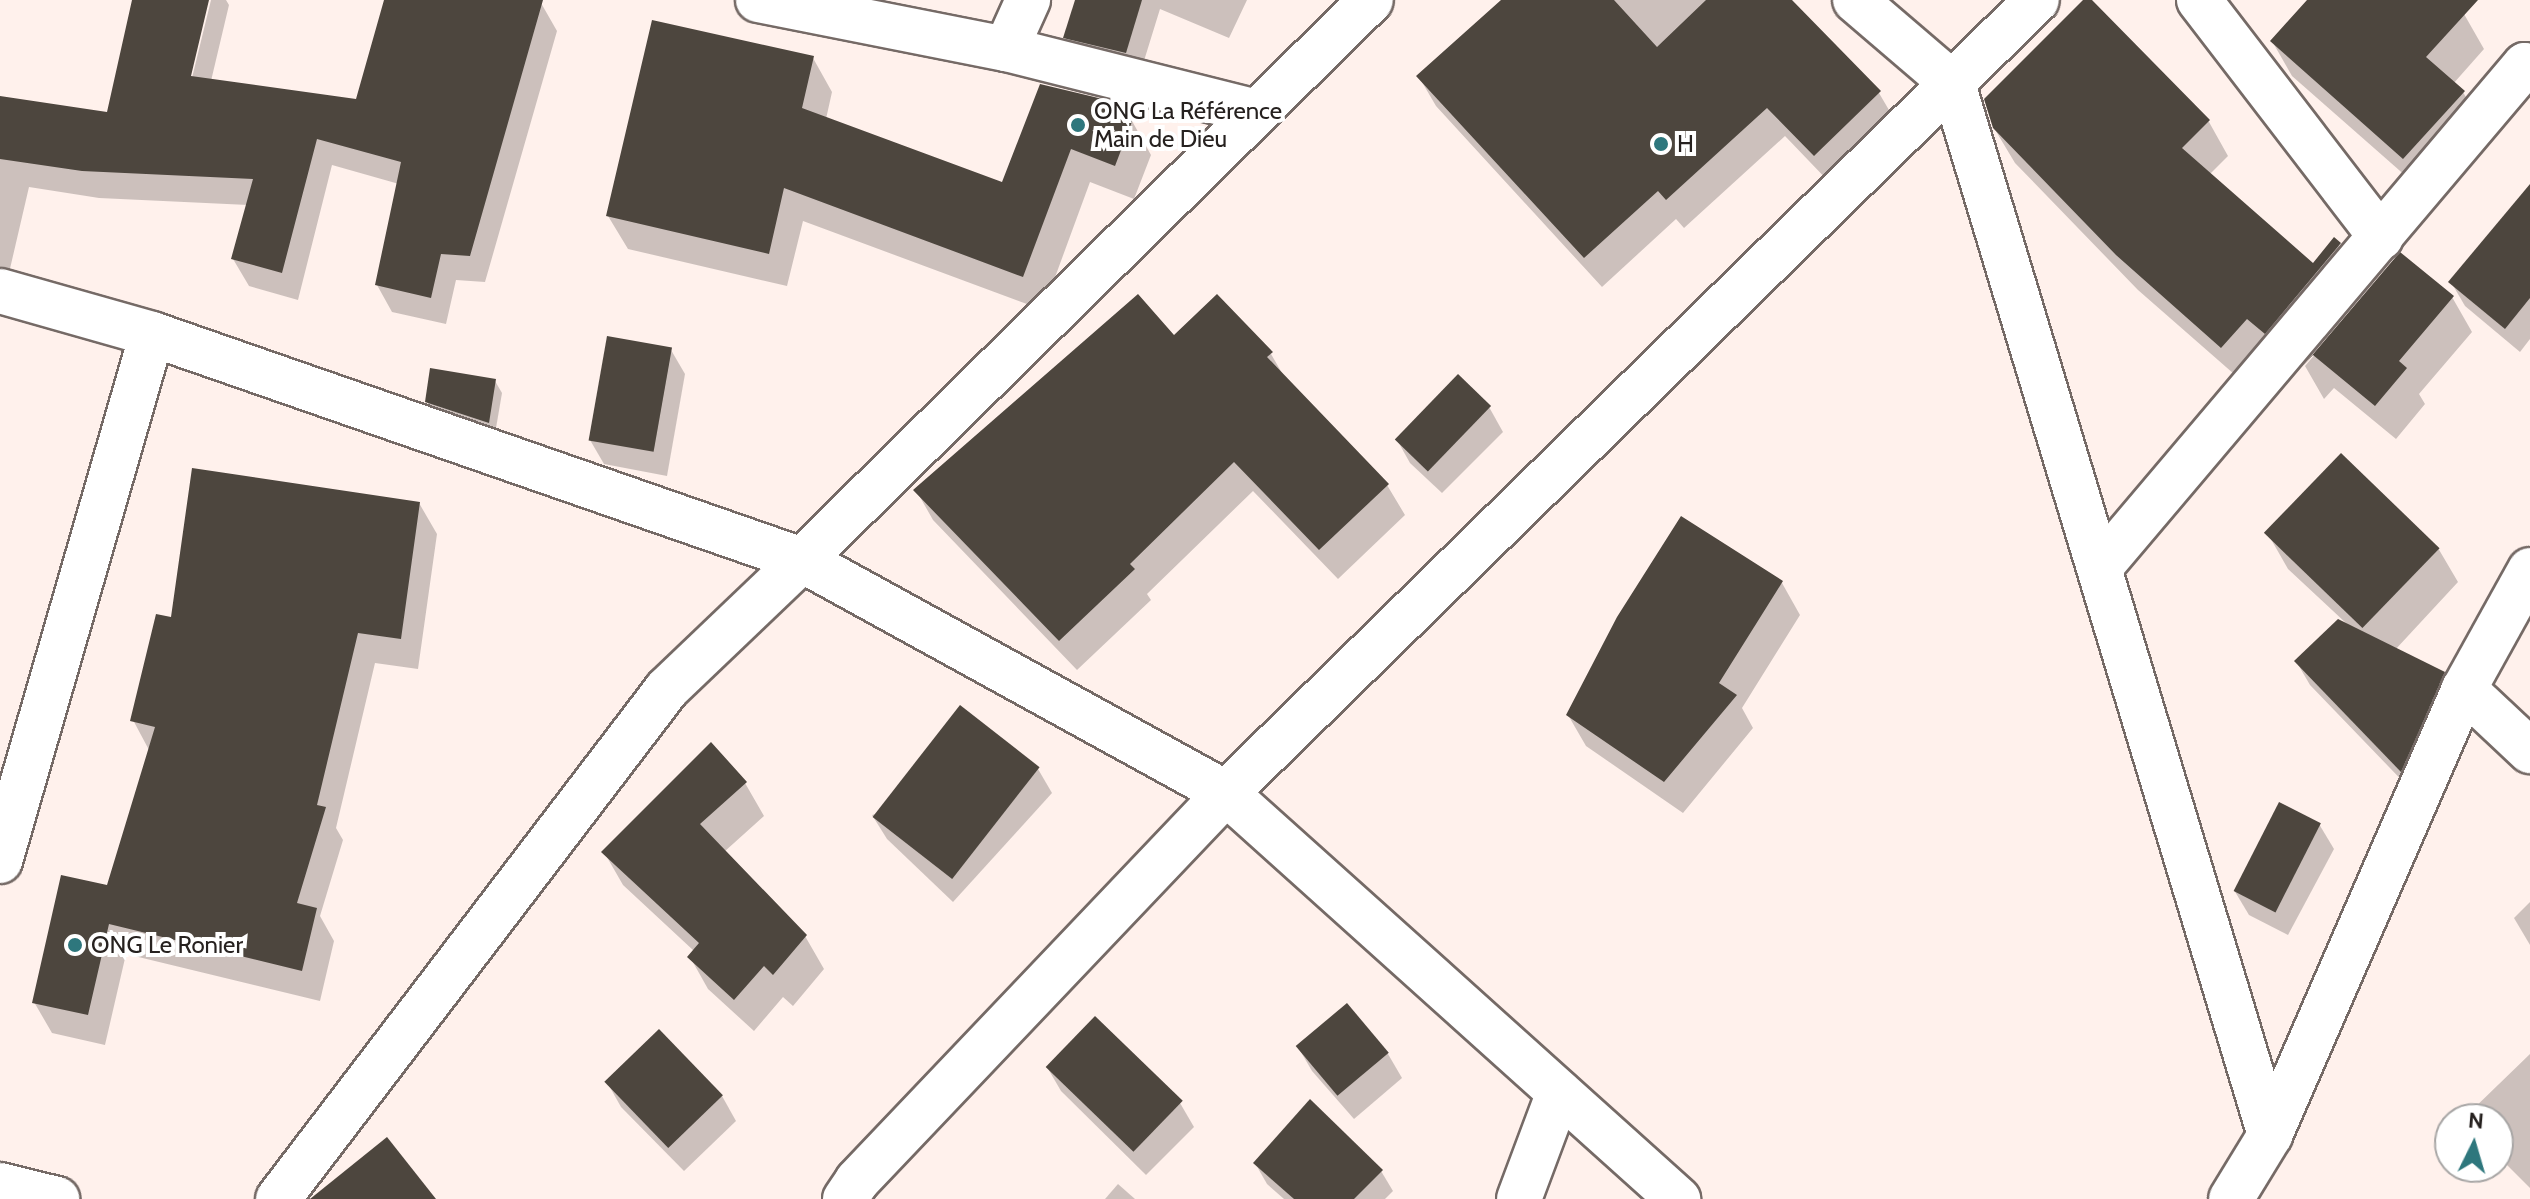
<!DOCTYPE html>
<meta charset="utf-8">
<style>
body{margin:0}
#map{position:relative;width:2530px;height:1199px;overflow:hidden;background:#fff1ec;font-family:Cabin,sans-serif}
div>[style]{position:absolute}
.shadow>*{inset:0;background:#0003}
.building>*{inset:0;background:#4d463e;transform-origin:0 0}
.roads{filter:drop-shadow(2px 0 #756a66) drop-shadow(-2px 0 #756a66) drop-shadow(0 2px #756a66) drop-shadow(0 -2px #756a66)}
.minor>*{height:44px;margin:-22px;padding:0 22px;transform-origin:22px;border-radius:22px;background:#fff}
.dots>*{width:22px;height:22px;translate:-50% -50%;box-sizing:border-box;border:4px solid #fff;border-radius:50%}
span{translate:-50% -50%;white-space:nowrap;text-align:center;line-height:1.15;-webkit-text-stroke:8px #fff;paint-order:stroke}
.poi-label{font-size:24px;color:#26211f}
.left{translate:0 -50%;text-align:left}
.north{position:absolute;left:2434px;top:1103px;width:80px;height:80px;box-sizing:border-box;background:#fff;border:2px solid #a8a6a5;border-radius:50%;rotate:5deg;font-size:22px;font-weight:700;line-height:32px;text-align:center;color:#26211f}
.north::after{content:'';display:block;margin:auto;width:28px;height:36px;background:#2e777d;clip-path:polygon(50% 0,100% 100%,50% 72%,0 100%)}
</style>
<div id="map">
<div class="shadow">
<i style="clip-path:polygon(134px 0,207px 0,187px 85px,190px 86px,211px 0,226px 0,229px 5px,211px 81px,357px 102px,386px 0,529px 0,541px 3px,557px 31px,485px 282px,456px 280px,446px 324px,392px 312px,377px 285px,399px 184px,332px 165px,298px 300px,249px 286px,233px 259px,248px 205px,99px 198px,29px 187px,9px 273px,0 271px,0 98px,108px 114px)"></i>
<i style="clip-path:polygon(1078px 0,1247px 0,1229px 38px,1160px 9px,1139px 77px,1080px 62px,1066px 37px)"></i>
<i style="clip-path:polygon(1504px 0,1789px 0,1879px 93px,1896px 122px,1832px 185px,1785px 136px,1684px 228px,1676px 219px,1602px 287px,1436px 106px,1419px 77px)"></i>
<i style="clip-path:polygon(2086px 0,2209px 122px,2228px 156px,2210px 174px,2314px 266px,2335px 240px,2360px 279px,2242px 381px,2138px 290px,2015px 163px,1994px 128px)"></i>
<i style="clip-path:polygon(2309px 0,2448px 0,2464px 14px,2484px 49px,2453px 84px,2463px 92px,2483px 127px,2424px 192px,2292px 76px,2272px 41px)"></i>
<i style="clip-path:polygon(813px 58px,832px 92px,826px 119px,1003px 184px,1110px 103px,1117px 115px,1132px 121px,1151px 155px,1134px 199px,1090px 182px,1043px 310px,803px 221px,787px 286px,628px 249px,608px 216px)"></i>
<i style="clip-path:polygon(2530px 187px,2530px 339px,2520px 352px,2465px 306px,2451px 282px)"></i>
<i style="clip-path:polygon(2400px 255px,2452px 297px,2472px 332px,2419px 394px,2425px 404px,2396px 439px,2334px 388px,2324px 399px,2305px 366px)"></i>
<i style="clip-path:polygon(1174px 338px,1271px 354px,1286px 380px,1387px 485px,1405px 515px,1338px 579px,1253px 491px,1147px 594px,1151px 600px,1077px 670px,933px 520px,916px 490px)"></i>
<i style="clip-path:polygon(671px 350px,685px 374px,667px 476px,604px 464px,590px 440px)"></i>
<i style="clip-path:polygon(495px 381px,502px 393px,495px 434px,434px 414px,427px 402px)"></i>
<i style="clip-path:polygon(1489px 407px,1503px 432px,1442px 493px,1410px 463px,1396px 438px)"></i>
<i style="clip-path:polygon(419px 503px,437px 534px,418px 669px,375px 663px,336px 828px,343px 840px,320px 916px,334px 941px,320px 1001px,126px 954px,105px 1045px,52px 1033px,34px 1002px,108px 888px,149px 750px,133px 720px,173px 620px)"></i>
<i style="clip-path:polygon(2268px 534px,2438px 548px,2458px 582px,2395px 650px,2443px 674px,2457px 698px,2415px 794px,2310px 685px,2296px 661px,2347px 624px,2288px 569px)"></i>
<i style="clip-path:polygon(1782px 583px,1800px 615px,1742px 708px,1753px 728px,1683px 813px,1586px 746px,1568px 715px)"></i>
<i style="clip-path:polygon(1038px 769px,1052px 793px,953px 902px,887px 839px,872px 815px)"></i>
<i style="clip-path:polygon(745px 783px,764px 816px,724px 852px,805px 936px,824px 969px,793px 1006px,783px 997px,754px 1031px,708px 989px,690px 957px,694px 951px,623px 885px,604px 852px)"></i>
<i style="clip-path:polygon(2319px 824px,2334px 849px,2288px 935px,2249px 915px,2234px 890px)"></i>
<i style="clip-path:polygon(2530px 902px,2530px 945px,2514px 918px)"></i>
<i style="clip-path:polygon(1298px 1047px,1388px 1054px,1402px 1078px,1354px 1119px,1312px 1071px)"></i>
<i style="clip-path:polygon(2530px 1054px,2530px 1188px,2498px 1156px,2498px 1119px,2471px 1119px,2468px 1114px)"></i>
<i style="clip-path:polygon(1047px 1067px,1180px 1103px,1194px 1127px,1146px 1175px,1061px 1091px)"></i>
<i style="clip-path:polygon(607px 1082px,722px 1096px,736px 1121px,684px 1171px,621px 1107px)"></i>
<i style="clip-path:polygon(1255px 1163px,1381px 1171px,1393px 1191px,1385px 1199px,1284px 1199px,1267px 1184px)"></i>
<i style="clip-path:polygon(1118px 1184px,1135px 1199px,1105px 1199px)"></i>
</div>
<div class="building">
<i style="clip-path:polygon(132px 0,209px 0,191px 76px,356px 99px,384px 0,543px 0,470px 256px,441px 254px,431px 298px,375px 285px,401px 162px,317px 139px,282px 273px,231px 259px,253px 179px,82px 171px,0 159px,0 96px,107px 112px)"></i>
<i style="clip-path:polygon(1075px 0,1142px 0,1126px 53px,1063px 38px)"></i>
<i style="clip-path:polygon(1501px 0,1614px 0,1657px 47px,1706px 0,1792px 0,1881px 91px,1814px 156px,1767px 108px,1666px 200px,1658px 191px,1584px 258px,1416px 76px)"></i>
<i style="clip-path:polygon(2083px 0,2092px 0,2210px 120px,2182px 148px,2313px 263px,2334px 237px,2341px 243px,2265px 334px,2247px 319px,2221px 348px,2116px 255px,1993px 128px,1984px 99px)"></i>
<i style="clip-path:polygon(2307px 0,2478px 0,2426px 57px,2465px 91px,2403px 159px,2270px 41px)"></i>
<i style="clip-path:polygon(652px 20px,814px 56px,802px 108px,1002px 182px,1040px 84px,1111px 101px,1108px 110px,1133px 119px,1115px 166px,1071px 149px,1023px 277px,784px 188px,769px 254px,606px 216px)"></i>
<i style="clip-path:polygon(2530px 184px,2530px 298px,2505px 329px,2448px 282px)"></i>
<i style="clip-path:polygon(2400px 252px,2454px 296px,2399px 361px,2407px 368px,2375px 406px,2313px 355px,2303px 366px)"></i>
<i style="clip-path:polygon(1138px 294px,1174px 335px,1217px 294px,1273px 352px,1267px 357px,1389px 484px,1319px 550px,1234px 462px,1130px 564px,1135px 569px,1059px 641px,913px 490px)"></i>
<i style="left:607px;top:336px;width:66px;height:106px;rotate:10deg"></i>
<i style="clip-path:polygon(430px 368px,496px 379px,489px 423px,425px 402px)"></i>
<i style="left:1458px;top:374px;width:46px;height:91px;rotate:44deg"></i>
<i style="left:2341px;top:453px;width:137px;height:111px;rotate:44deg"></i>
<i style="clip-path:polygon(192px 468px,420px 502px,401px 639px,358px 633px,317px 805px,326px 807px,297px 903px,317px 908px,302px 971px,109px 924px,88px 1015px,32px 1003px,61px 875px,107px 885px,155px 727px,130px 721px,156px 614px,171px 617px)"></i>
<i style="clip-path:polygon(1681px 516px,1783px 581px,1719px 683px,1737px 695px,1664px 782px,1566px 715px,1617px 617px)"></i>
<i style="clip-path:polygon(2338px 619px,2445px 672px,2401px 772px,2294px 661px)"></i>
<i style="left:960px;top:705px;width:101px;height:142px;rotate:38deg"></i>
<i style="clip-path:polygon(711px 742px,747px 782px,700px 824px,807px 935px,773px 975px,764px 966px,734px 1000px,687px 957px,699px 943px,601px 852px)"></i>
<i style="left:2279px;top:802px;width:47px;height:100px;rotate:27deg"></i>
<i style="left:1347px;top:1003px;width:65px;height:67px;rotate:50deg"></i>
<i style="left:1095px;top:1016px;width:122px;height:71px;rotate:44deg"></i>
<i style="left:659px;top:1029px;width:92px;height:76px;rotate:46deg"></i>
<i style="clip-path:polygon(1310px 1099px,1383px 1170px,1354px 1199px,1294px 1199px,1253px 1163px)"></i>
<i style="clip-path:polygon(387px 1137px,436px 1199px,310px 1199px)"></i>
</div>
<div class="roads">
<div class="minor">
<i style="left:758px;top:0;width:253px;rotate:11.2deg"></i>
<i style="left:1006px;top:49px;width:259px;rotate:14.1deg"></i>
<i style="left:1855px;top:0;width:129px;rotate:40.6deg"></i>
<i style="left:1953px;top:84px;width:1098px;rotate:73.22deg"></i>
<i style="left:2199px;top:0;width:299px;rotate:52.5deg"></i>
<i style="left:1006px;top:49px;width:54px;rotate:-65.8deg"></i>
<i style="left:0;top:291px;width:158px;rotate:15.8deg"></i>
<i style="left:152px;top:334px;width:688px;rotate:19.17deg"></i>
<i style="left:802px;top:560px;width:484px;rotate:28.8deg"></i>
<i style="left:1226px;top:793px;width:608px;rotate:41.93deg"></i>
<i style="left:2101px;top:566px;width:656px;rotate:-49.76deg"></i>
<i style="left:2525px;top:65px;width:6px;rotate:39deg"></i>
<i style="left:2464px;top:689px;width:91px;rotate:43.2deg"></i>
<i style="left:0;top:861px;width:548px;rotate:-73.91deg"></i>
<i style="left:0;top:1185px;width:59px;rotate:13.8deg"></i>
<i style="left:278px;top:1199px;width:641px;rotate:-52.67deg"></i>
<i style="left:667px;top:689px;width:187px;rotate:-43.7deg"></i>
<i style="left:802px;top:560px;width:798px;rotate:-44.54deg"></i>
<i style="left:845px;top:1199px;width:22px;rotate:-56deg"></i>
<i style="left:857px;top:1181px;width:535px;rotate:-46.44deg"></i>
<i style="left:1226px;top:793px;width:1134px;rotate:-44.36deg"></i>
<i style="left:1519px;top:1199px;width:114px;rotate:-69.5deg"></i>
<i style="left:2231px;top:1199px;width:75px;rotate:-58.6deg"></i>
<i style="left:2270px;top:1135px;width:486px;rotate:-66.5deg"></i>
<i style="left:2464px;top:689px;width:136px;rotate:-61deg"></i>
</div>
</div>
<div class="dots">
<i style="left:1078px;top:125px;background:#2e777d"></i>
<i style="left:1661px;top:144px;background:#2e777d"></i>
<i style="left:75px;top:945px;background:#2e777d"></i>
</div>
<div class="poi-label">
<span class="left" style="left:1094px;top:125px">ONG La Référence<br>Main de Dieu</span>
<span class="left" style="left:1677px;top:144px">H</span>
<span class="left" style="left:91px;top:945px">ONG Le Ronier</span>
</div>
<div class="north">N</div>
</div>
